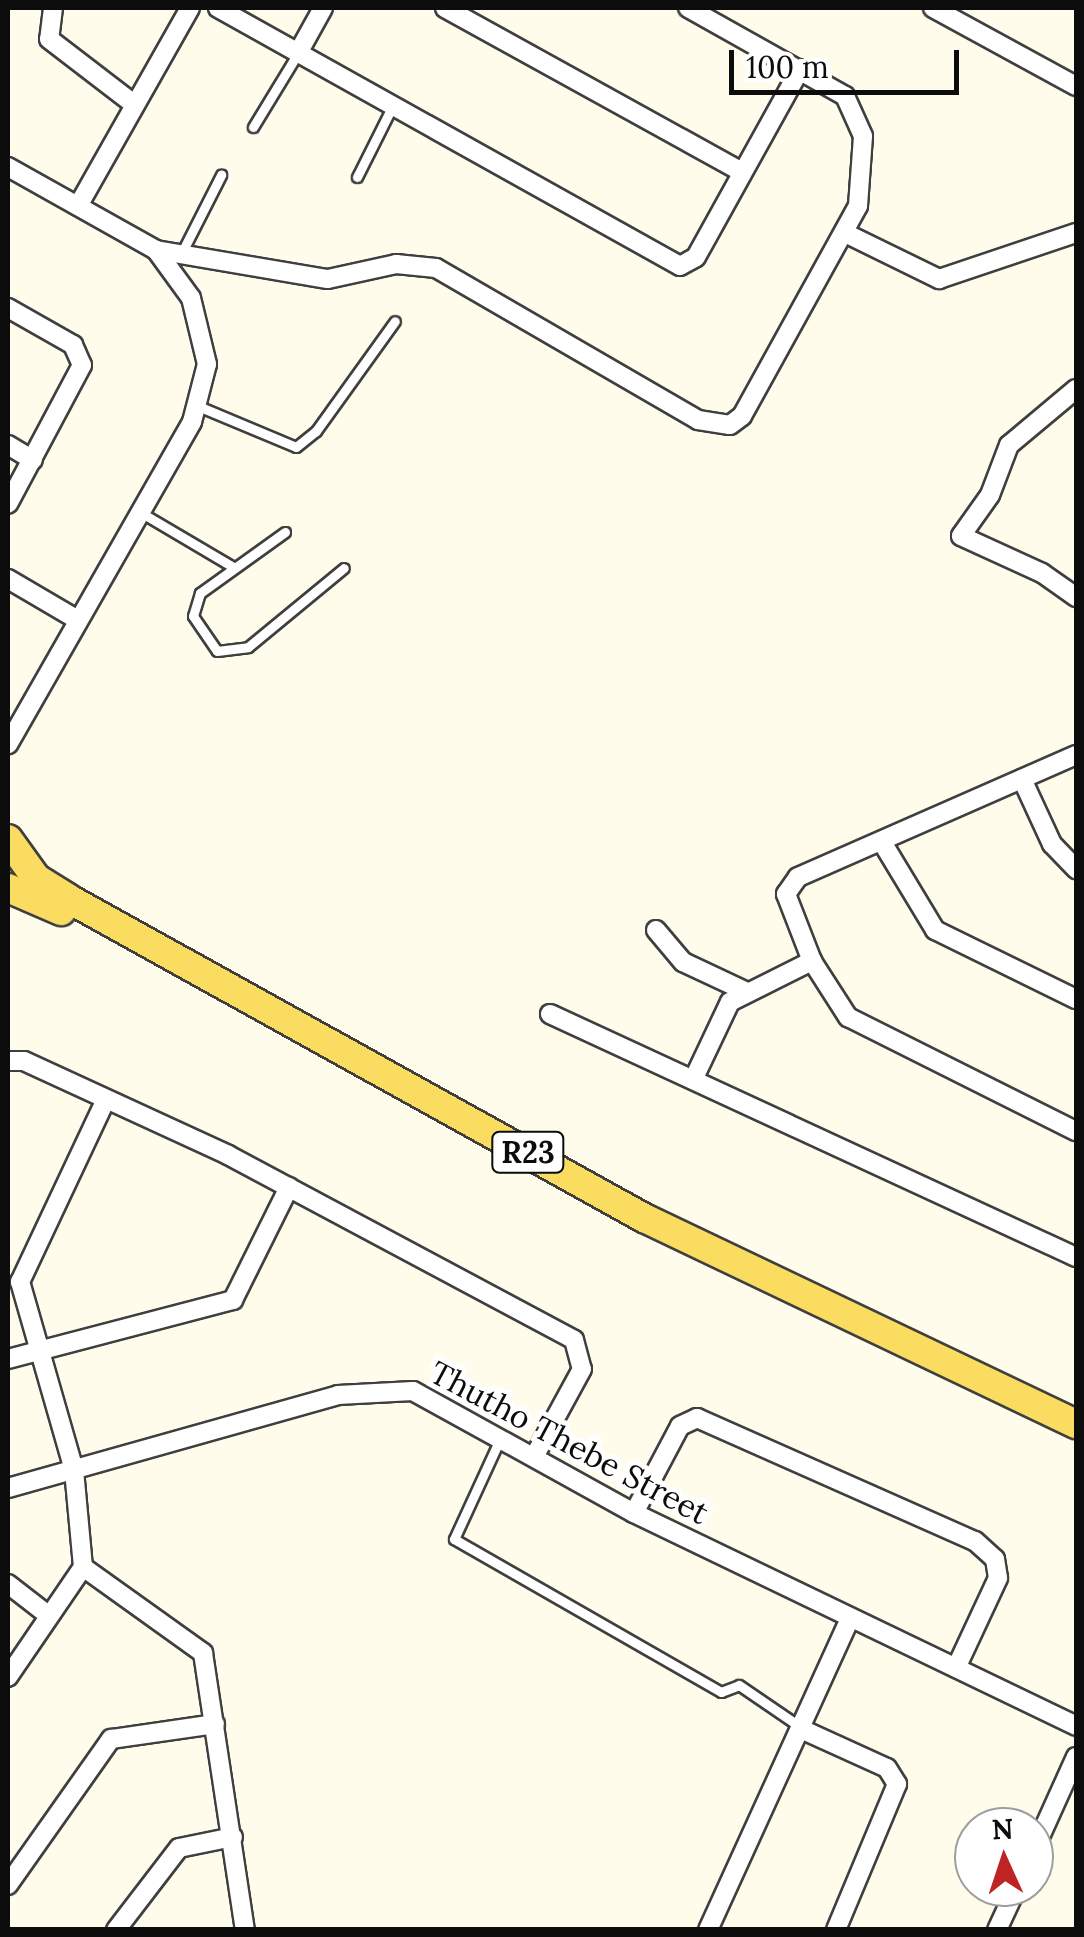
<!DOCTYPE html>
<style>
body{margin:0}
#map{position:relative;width:1084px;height:1937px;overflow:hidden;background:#fffceb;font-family:Lora,serif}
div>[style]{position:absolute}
.roads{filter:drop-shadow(2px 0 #3f3f3f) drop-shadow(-2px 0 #3f3f3f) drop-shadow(0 2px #3f3f3f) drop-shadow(0 -2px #3f3f3f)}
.service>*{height:9px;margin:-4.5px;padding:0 4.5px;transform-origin:4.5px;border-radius:4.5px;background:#fff}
.minor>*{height:18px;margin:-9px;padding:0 9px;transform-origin:9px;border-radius:9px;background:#fff}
.primary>*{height:28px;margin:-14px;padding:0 14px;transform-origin:14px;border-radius:14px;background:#fadd60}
span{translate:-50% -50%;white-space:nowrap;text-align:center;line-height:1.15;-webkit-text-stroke:10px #fff;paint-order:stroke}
.shield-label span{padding:2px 8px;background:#fff;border:2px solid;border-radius:8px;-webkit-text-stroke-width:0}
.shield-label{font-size:30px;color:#0c0c0c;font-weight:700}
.street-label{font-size:32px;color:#0c0c0c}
.frame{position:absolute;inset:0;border:10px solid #0c0c0c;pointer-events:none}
.north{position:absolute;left:954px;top:1807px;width:100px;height:100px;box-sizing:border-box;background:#fff;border:2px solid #9e9e9e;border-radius:50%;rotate:357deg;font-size:28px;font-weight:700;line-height:40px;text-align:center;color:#0c0c0c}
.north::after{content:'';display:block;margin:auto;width:35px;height:45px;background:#be2423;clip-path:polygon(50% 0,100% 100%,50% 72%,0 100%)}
.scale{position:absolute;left:729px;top:50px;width:230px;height:45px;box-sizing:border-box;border:5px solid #0c0c0c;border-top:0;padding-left:12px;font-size:30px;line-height:35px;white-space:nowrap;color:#0c0c0c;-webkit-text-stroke:8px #fff;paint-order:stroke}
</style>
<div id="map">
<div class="roads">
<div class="service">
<i style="left:253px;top:127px;width:87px;rotate:-58.7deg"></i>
<i style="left:357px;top:177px;width:78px;rotate:-63.4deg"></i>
<i style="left:181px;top:254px;width:89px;rotate:-63.1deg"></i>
<i style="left:198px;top:406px;width:106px;rotate:22.7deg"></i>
<i style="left:296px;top:447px;width:26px;rotate:-39deg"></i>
<i style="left:316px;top:431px;width:135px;rotate:-54.3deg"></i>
<i style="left:140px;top:512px;width:108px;rotate:30.6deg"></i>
<i style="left:285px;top:532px;width:105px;rotate:144.3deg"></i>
<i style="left:200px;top:593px;width:24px;rotate:107deg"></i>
<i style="left:193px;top:616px;width:42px;rotate:55.6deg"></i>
<i style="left:217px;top:651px;width:31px;rotate:-7deg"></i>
<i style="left:248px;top:647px;width:124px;rotate:-39.5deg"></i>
<i style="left:500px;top:1439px;width:110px;rotate:114.7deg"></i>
<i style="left:454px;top:1539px;width:308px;rotate:29.8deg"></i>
<i style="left:721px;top:1692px;width:19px;rotate:-21deg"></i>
<i style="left:739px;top:1685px;width:73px;rotate:34.3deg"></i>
</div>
<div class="minor">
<i style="left:53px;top:8px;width:31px;rotate:97deg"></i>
<i style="left:49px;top:39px;width:108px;rotate:37.5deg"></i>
<i style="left:218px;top:8px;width:529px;rotate:29.18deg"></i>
<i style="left:680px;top:266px;width:18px;rotate:-29deg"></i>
<i style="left:696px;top:257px;width:215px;rotate:-61deg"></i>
<i style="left:445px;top:8px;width:339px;rotate:28.9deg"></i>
<i style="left:933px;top:8px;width:163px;rotate:28.6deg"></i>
<i style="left:298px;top:53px;width:51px;rotate:-60.9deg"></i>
<i style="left:8px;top:167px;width:170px;rotate:29.3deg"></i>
<i style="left:156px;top:250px;width:59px;rotate:53.9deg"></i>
<i style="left:191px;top:298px;width:68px;rotate:76.4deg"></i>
<i style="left:207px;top:364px;width:60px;rotate:104.5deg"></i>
<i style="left:192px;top:422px;width:371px;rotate:119.7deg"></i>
<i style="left:78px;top:206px;width:227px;rotate:-60.5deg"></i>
<i style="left:845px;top:233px;width:105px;rotate:26.1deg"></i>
<i style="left:939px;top:279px;width:145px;rotate:-18.6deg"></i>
<i style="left:156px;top:250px;width:174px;rotate:9.6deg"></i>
<i style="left:328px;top:279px;width:70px;rotate:-12.4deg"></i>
<i style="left:396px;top:264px;width:40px;rotate:5.7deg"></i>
<i style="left:436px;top:268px;width:303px;rotate:30.1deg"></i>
<i style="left:698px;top:420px;width:32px;rotate:9deg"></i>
<i style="left:730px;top:425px;width:15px;rotate:-37deg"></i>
<i style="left:742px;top:416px;width:240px;rotate:-61.1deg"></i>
<i style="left:858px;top:206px;width:70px;rotate:-85.9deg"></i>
<i style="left:863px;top:136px;width:44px;rotate:-114.2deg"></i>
<i style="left:845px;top:96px;width:180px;rotate:-150.7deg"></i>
<i style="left:8px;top:308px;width:75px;rotate:29.6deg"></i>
<i style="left:73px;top:345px;width:22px;rotate:66deg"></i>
<i style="left:82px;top:365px;width:157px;rotate:118deg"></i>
<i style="left:1076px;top:389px;width:87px;rotate:140.1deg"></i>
<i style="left:1009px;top:445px;width:53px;rotate:110.8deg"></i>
<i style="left:990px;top:495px;width:50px;rotate:125.3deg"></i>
<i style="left:961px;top:536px;width:89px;rotate:24.6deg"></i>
<i style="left:1042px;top:573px;width:42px;rotate:35.2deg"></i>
<i style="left:8px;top:445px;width:29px;rotate:31deg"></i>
<i style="left:8px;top:579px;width:81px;rotate:30.4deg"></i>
<i style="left:1076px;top:755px;width:304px;rotate:156.3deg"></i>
<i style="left:798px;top:877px;width:21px;rotate:125deg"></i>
<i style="left:786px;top:894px;width:72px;rotate:68.8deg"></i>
<i style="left:812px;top:961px;width:67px;rotate:57.3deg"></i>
<i style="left:848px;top:1017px;width:255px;rotate:26.6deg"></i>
<i style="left:1022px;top:779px;width:72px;rotate:65.2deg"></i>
<i style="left:1052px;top:844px;width:35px;rotate:46deg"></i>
<i style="left:882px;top:842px;width:103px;rotate:58.9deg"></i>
<i style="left:935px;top:930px;width:157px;rotate:26.1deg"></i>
<i style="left:656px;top:930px;width:42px;rotate:49.8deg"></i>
<i style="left:683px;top:962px;width:68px;rotate:25.1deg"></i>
<i style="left:550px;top:1014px;width:579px;rotate:24.8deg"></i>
<i style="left:8px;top:1061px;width:16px"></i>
<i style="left:24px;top:1061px;width:225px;rotate:24.7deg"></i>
<i style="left:228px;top:1155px;width:392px;rotate:28.1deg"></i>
<i style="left:574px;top:1340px;width:30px;rotate:75deg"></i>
<i style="left:582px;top:1369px;width:100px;rotate:118.6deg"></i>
<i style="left:694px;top:1078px;width:84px;rotate:-64.7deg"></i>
<i style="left:730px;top:1002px;width:92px;rotate:-26.6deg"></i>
<i style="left:8px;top:1359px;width:233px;rotate:-14.7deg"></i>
<i style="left:233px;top:1300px;width:126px;rotate:-63.6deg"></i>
<i style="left:8px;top:1488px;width:343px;rotate:-15.7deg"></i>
<i style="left:338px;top:1395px;width:75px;rotate:-3.1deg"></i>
<i style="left:413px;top:1391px;width:252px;rotate:28.9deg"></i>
<i style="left:634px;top:1513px;width:491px;rotate:25.7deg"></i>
<i style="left:634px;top:1513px;width:98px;rotate:-62.1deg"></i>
<i style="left:680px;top:1426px;width:19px;rotate:-25deg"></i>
<i style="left:697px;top:1418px;width:304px;rotate:23.9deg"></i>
<i style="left:975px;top:1541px;width:27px;rotate:42deg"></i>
<i style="left:995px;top:1559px;width:19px;rotate:81deg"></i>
<i style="left:998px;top:1578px;width:99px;rotate:115deg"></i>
<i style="left:83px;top:1567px;width:148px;rotate:35.6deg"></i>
<i style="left:203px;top:1653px;width:280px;rotate:81.4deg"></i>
<i style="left:8px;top:1584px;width:51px;rotate:37.8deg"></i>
<i style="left:8px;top:1677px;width:133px;rotate:-55.7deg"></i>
<i style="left:83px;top:1567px;width:97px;rotate:-95.3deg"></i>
<i style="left:74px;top:1470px;width:196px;rotate:-106deg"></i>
<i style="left:20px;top:1282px;width:200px;rotate:-64.8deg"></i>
<i style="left:801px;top:1729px;width:94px;rotate:24.4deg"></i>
<i style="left:887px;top:1768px;width:19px;rotate:58deg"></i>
<i style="left:897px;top:1784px;width:158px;rotate:112.7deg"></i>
<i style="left:1034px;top:1850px;width:102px;rotate:-65.7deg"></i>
<i style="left:8px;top:1885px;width:179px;rotate:-54.8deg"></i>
<i style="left:111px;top:1739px;width:105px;rotate:-8.2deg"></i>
<i style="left:116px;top:1930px;width:103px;rotate:-52.5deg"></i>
<i style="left:179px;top:1848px;width:55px;rotate:-11.5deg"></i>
<i style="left:708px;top:1930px;width:343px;rotate:-65.5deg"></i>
<i style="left:997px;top:1930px;width:47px;rotate:-65.1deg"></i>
</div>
<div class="primary">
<i style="left:8px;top:839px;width:48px;rotate:54.3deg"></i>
<i style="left:36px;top:878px;width:39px;rotate:32deg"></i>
<i style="left:69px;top:899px;width:658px;rotate:29.02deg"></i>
<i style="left:644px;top:1218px;width:479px;rotate:25.5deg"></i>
<i style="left:8px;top:888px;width:58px;rotate:23.5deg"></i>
</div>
</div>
<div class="shield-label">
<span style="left:528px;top:1152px">R23</span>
</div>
<div class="street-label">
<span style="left:569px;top:1443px;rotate:28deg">Thutho Thebe Street</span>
</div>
<div class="frame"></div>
<div class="north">N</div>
<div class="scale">100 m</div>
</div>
